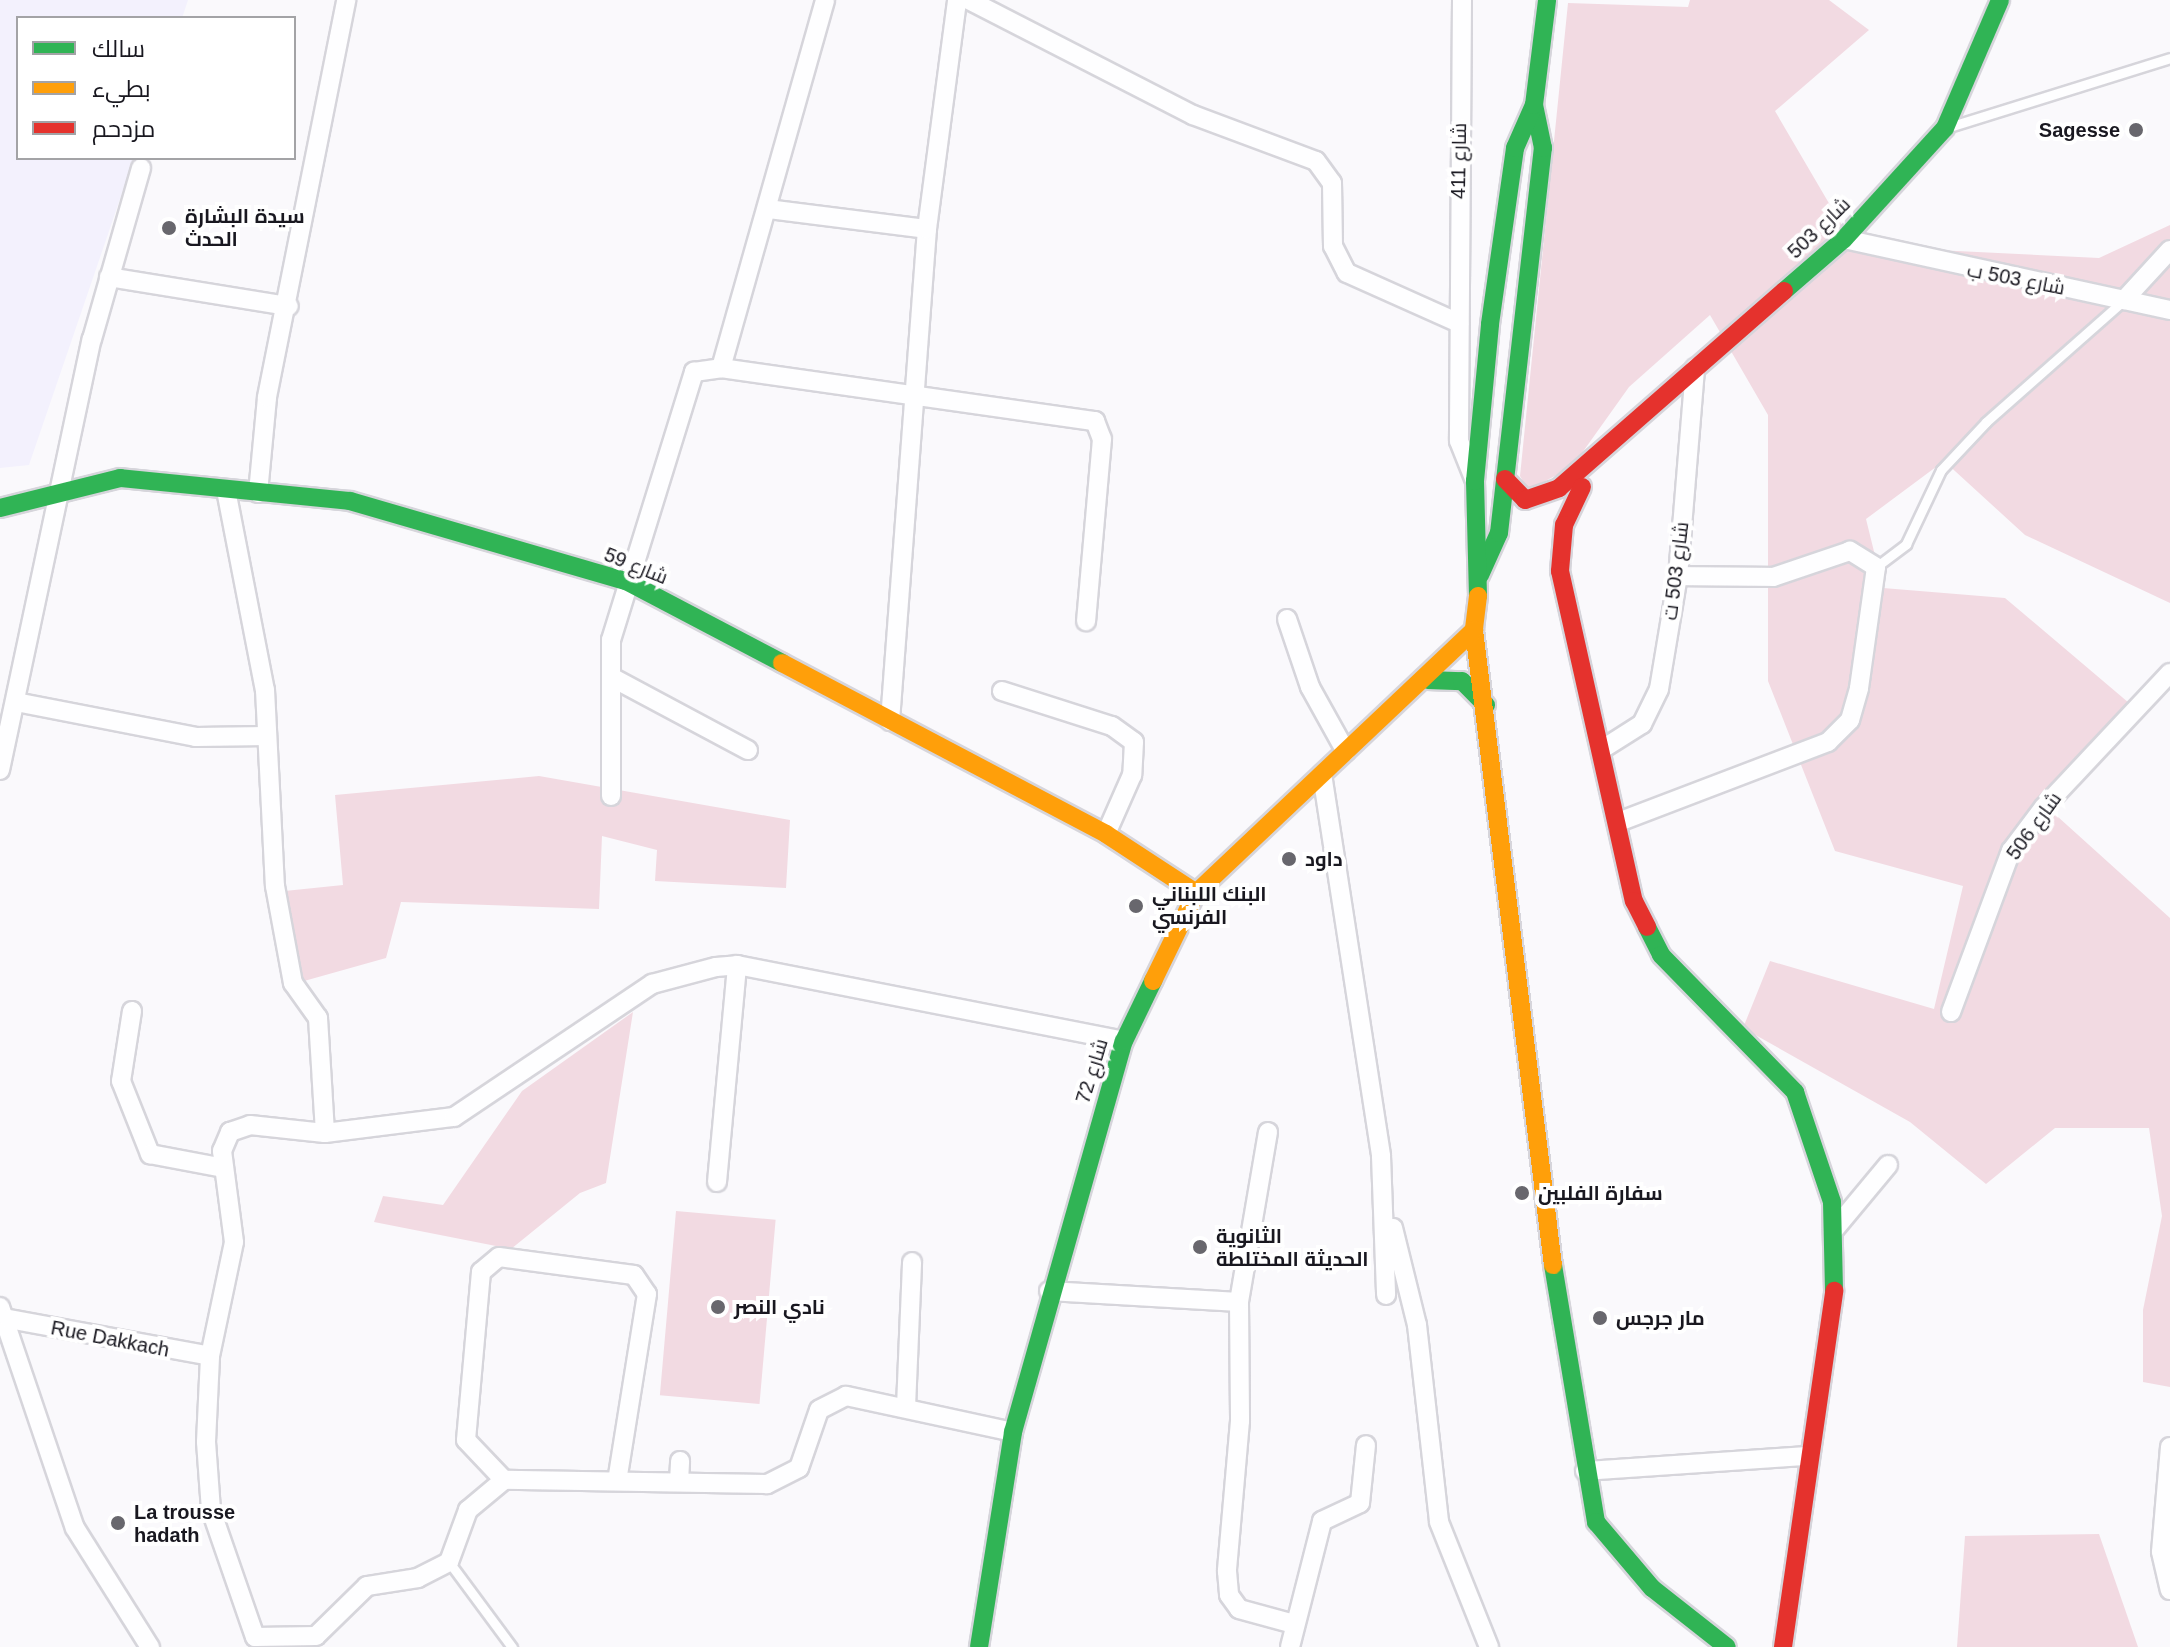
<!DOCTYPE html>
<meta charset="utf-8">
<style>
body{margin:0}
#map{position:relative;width:2170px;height:1647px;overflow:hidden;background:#faf9fc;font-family:Arial,Cairo,sans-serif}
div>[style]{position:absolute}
.built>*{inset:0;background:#f3f1fd}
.green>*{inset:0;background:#f2dae2;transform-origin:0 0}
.roads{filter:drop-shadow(2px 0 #d6d5db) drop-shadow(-2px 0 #d6d5db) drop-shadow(0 2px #d6d5db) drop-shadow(0 -2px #d6d5db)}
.lane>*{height:9px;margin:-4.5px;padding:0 4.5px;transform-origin:4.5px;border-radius:4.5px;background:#fefeff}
.street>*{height:18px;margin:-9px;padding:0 9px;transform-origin:9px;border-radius:9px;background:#fefeff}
.fast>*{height:18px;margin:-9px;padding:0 9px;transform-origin:9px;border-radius:9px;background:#30b455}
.slow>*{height:18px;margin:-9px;padding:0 9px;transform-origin:9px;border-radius:9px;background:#ff9f0a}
.jam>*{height:18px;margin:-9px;padding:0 9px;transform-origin:9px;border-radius:9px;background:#e5322d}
.dots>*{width:22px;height:22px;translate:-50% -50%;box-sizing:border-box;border:4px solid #fff;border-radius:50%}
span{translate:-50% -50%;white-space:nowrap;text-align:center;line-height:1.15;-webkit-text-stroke:8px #fff;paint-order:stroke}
.poi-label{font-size:20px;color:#191820;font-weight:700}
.right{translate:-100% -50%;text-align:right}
.left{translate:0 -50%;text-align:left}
.street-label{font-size:20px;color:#191820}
.legend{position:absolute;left:16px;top:16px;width:280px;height:144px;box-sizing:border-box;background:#fff;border:2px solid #a3a3a6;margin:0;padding:10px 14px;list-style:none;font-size:24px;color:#191820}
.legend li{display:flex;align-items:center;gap:16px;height:40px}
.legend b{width:40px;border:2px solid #a3a3a6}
</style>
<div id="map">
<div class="built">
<i style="clip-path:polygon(0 0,188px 0,182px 18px,18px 18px,18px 158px,134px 158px,29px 465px,0 468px)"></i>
</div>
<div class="green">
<i style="clip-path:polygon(1690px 0,1829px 0,1869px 30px,1775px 111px,1854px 246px,2099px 258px,2170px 225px,2170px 603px,2025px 535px,1944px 461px,1866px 519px,1883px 588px,2005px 598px,2142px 714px,2047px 807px,2170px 918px,2170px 1387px,2143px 1382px,2143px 1310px,2162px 1216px,2149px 1128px,2055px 1128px,1986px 1184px,1910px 1122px,1743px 1028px,1770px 961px,1934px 1009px,1963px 886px,1835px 851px,1768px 681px,1768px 415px,1710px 315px,1629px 387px,1572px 467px,1528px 490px,1520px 476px,1568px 3px,1688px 7px)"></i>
<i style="clip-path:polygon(539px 776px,790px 820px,786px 888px,655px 881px,657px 850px,602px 836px,599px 909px,401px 902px,386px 958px,297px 983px,275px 892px,343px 885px,335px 795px)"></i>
<i style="clip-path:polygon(633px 1012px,606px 1183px,580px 1193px,511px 1249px,374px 1222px,383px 1196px,443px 1205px,522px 1091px)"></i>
<i style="left:676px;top:1211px;width:100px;height:185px;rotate:5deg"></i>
<i style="clip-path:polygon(2099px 1534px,2138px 1647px,1957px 1647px,1965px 1536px)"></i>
</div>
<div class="roads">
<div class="lane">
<i style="left:1952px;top:126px;width:228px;rotate:-17.3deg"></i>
<i style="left:1876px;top:567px;width:38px;rotate:-37deg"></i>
<i style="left:1906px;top:544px;width:82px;rotate:-64.7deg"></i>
<i style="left:1941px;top:470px;width:66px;rotate:-46.8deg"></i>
<i style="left:1986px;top:422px;width:183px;rotate:-41.5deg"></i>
<i style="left:449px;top:1562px;width:106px;rotate:53.5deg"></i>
</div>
<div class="street">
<i style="left:969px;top:0;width:252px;rotate:27.2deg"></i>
<i style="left:1193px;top:115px;width:131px;rotate:20.5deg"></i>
<i style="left:1316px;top:161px;width:27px;rotate:54deg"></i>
<i style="left:1332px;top:183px;width:63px;rotate:89.1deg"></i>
<i style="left:1333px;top:246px;width:30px;rotate:63deg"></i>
<i style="left:1347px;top:273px;width:123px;rotate:24.1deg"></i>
<i style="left:1462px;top:0;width:441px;rotate:90.4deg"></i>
<i style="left:1459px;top:441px;width:43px;rotate:68.2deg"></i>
<i style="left:768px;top:209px;width:160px;rotate:7.2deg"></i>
<i style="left:1844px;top:239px;width:287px;rotate:12.3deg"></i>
<i style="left:2124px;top:300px;width:68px;rotate:-47.4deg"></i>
<i style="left:109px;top:277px;width:182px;rotate:9.2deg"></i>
<i style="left:2124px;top:300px;width:47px;rotate:12.3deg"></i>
<i style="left:721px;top:368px;width:382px;rotate:-74.2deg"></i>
<i style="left:226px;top:490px;width:204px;rotate:79deg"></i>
<i style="left:265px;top:690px;width:196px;rotate:87.1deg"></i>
<i style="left:275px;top:886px;width:99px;rotate:79.5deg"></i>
<i style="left:293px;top:983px;width:43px;rotate:54.5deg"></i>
<i style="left:318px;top:1018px;width:115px;rotate:86.5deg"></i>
<i style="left:258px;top:493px;width:96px;rotate:-84.6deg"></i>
<i style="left:267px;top:397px;width:405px;rotate:-78.7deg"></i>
<i style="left:1287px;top:619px;width:72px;rotate:71.3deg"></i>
<i style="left:1310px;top:687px;width:74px;rotate:61deg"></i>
<i style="left:613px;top:678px;width:153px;rotate:28.1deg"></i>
<i style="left:1002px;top:691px;width:115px;rotate:17.7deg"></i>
<i style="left:1112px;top:726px;width:27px;rotate:36deg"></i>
<i style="left:1134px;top:742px;width:33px;rotate:93deg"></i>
<i style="left:1132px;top:775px;width:64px;rotate:113.8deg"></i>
<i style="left:16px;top:702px;width:183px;rotate:11deg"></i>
<i style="left:196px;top:737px;width:71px;rotate:-0.8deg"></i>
<i style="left:890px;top:721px;width:493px;rotate:-85.7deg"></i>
<i style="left:927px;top:229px;width:231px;rotate:-82.5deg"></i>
<i style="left:1604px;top:748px;width:45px;rotate:-32.3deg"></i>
<i style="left:1642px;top:724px;width:39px;rotate:-64deg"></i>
<i style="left:1659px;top:689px;width:115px;rotate:-80.5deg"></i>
<i style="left:1678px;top:576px;width:209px;rotate:-85.3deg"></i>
<i style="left:0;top:770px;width:441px;rotate:-78deg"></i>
<i style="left:92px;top:339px;width:178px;rotate:-74deg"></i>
<i style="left:1322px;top:774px;width:387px;rotate:81.2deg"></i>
<i style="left:1381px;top:1156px;width:139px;rotate:87.9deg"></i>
<i style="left:611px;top:796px;width:156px;rotate:-90deg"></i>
<i style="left:611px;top:640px;width:281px;rotate:-72.8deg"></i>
<i style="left:694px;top:372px;width:27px;rotate:-8deg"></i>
<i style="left:721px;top:368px;width:378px;rotate:8.1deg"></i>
<i style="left:1095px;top:421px;width:19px;rotate:69deg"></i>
<i style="left:1102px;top:439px;width:183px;rotate:95deg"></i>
<i style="left:1621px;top:821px;width:222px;rotate:-20.9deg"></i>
<i style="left:1828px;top:742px;width:31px;rotate:-45deg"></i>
<i style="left:1850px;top:720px;width:33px;rotate:-74deg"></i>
<i style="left:1859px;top:688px;width:122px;rotate:-82deg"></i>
<i style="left:1876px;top:567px;width:31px;rotate:-148deg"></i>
<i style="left:1850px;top:551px;width:81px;rotate:161.3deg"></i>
<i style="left:1773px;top:577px;width:95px;rotate:-179.4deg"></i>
<i style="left:132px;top:1011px;width:71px;rotate:98.9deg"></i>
<i style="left:121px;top:1081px;width:79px;rotate:68.3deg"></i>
<i style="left:150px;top:1154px;width:75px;rotate:10.7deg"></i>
<i style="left:1951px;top:1012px;width:172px;rotate:-69.6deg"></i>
<i style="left:2011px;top:851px;width:55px;rotate:-53.1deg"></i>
<i style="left:2044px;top:807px;width:184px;rotate:-46.8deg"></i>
<i style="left:1268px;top:1132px;width:172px;rotate:99.7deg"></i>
<i style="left:1239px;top:1302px;width:119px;rotate:89.5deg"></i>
<i style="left:1240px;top:1421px;width:151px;rotate:95deg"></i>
<i style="left:1227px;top:1571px;width:24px;rotate:85deg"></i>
<i style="left:1229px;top:1595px;width:17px;rotate:54deg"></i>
<i style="left:1239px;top:1609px;width:57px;rotate:15.3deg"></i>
<i style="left:717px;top:1182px;width:218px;rotate:-84.7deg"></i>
<i style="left:1393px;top:1228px;width:100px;rotate:76.1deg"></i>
<i style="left:1417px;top:1325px;width:198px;rotate:83.6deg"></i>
<i style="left:1439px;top:1522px;width:135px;rotate:68.2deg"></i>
<i style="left:1833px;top:1231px;width:86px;rotate:-50.2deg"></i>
<i style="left:1049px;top:1291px;width:190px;rotate:3.3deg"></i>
<i style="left:0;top:1307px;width:233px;rotate:71.3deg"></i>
<i style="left:75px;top:1528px;width:141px;rotate:57.8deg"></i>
<i style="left:9px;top:1319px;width:204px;rotate:10.4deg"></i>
<i style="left:906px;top:1407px;width:145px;rotate:-87.6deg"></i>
<i style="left:1013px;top:1432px;width:171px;rotate:-167.8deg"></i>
<i style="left:846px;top:1396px;width:30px;rotate:153deg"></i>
<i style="left:819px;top:1410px;width:61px;rotate:109deg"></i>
<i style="left:799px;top:1468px;width:36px;rotate:153deg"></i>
<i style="left:767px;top:1484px;width:263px;rotate:-179.1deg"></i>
<i style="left:504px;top:1480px;width:47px;rotate:140.2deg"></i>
<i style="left:468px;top:1510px;width:55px;rotate:110.1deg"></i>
<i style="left:449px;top:1562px;width:35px;rotate:153deg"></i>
<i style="left:418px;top:1578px;width:52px;rotate:171.1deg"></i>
<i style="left:367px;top:1586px;width:71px;rotate:135.6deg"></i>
<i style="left:316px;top:1636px;width:61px;rotate:179.1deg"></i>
<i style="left:255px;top:1637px;width:134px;rotate:-109.1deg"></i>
<i style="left:211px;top:1510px;width:68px;rotate:-94.2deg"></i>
<i style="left:206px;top:1442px;width:86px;rotate:-87.3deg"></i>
<i style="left:210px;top:1356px;width:116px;rotate:-78.1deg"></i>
<i style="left:234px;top:1242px;width:92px;rotate:-97.5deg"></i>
<i style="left:222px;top:1151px;width:21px;rotate:-67deg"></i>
<i style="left:230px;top:1132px;width:21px;rotate:-19deg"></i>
<i style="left:250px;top:1125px;width:75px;rotate:6.1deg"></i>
<i style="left:325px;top:1133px;width:130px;rotate:-7.1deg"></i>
<i style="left:454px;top:1117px;width:239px;rotate:-33.9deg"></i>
<i style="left:652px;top:984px;width:66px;rotate:-14.9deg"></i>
<i style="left:716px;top:967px;width:21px;rotate:-5deg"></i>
<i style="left:737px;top:965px;width:394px;rotate:11.1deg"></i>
<i style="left:2170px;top:1447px;width:105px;rotate:94.9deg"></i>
<i style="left:2161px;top:1552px;width:39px;rotate:77deg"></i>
<i style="left:1585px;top:1471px;width:221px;rotate:-3.9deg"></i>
<i style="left:504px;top:1480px;width:55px;rotate:-133.5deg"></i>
<i style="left:466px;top:1440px;width:169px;rotate:-84.9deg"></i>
<i style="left:481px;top:1272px;width:23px;rotate:-40deg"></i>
<i style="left:499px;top:1257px;width:136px;rotate:7.6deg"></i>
<i style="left:634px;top:1275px;width:23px;rotate:56deg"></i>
<i style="left:647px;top:1294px;width:189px;rotate:99.1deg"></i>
<i style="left:679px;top:1482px;width:21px;rotate:-87deg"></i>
<i style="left:1290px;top:1647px;width:130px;rotate:-75.7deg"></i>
<i style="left:1322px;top:1521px;width:42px;rotate:-25.3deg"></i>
<i style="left:1360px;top:1503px;width:58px;rotate:-84.1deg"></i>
</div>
<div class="fast">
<i style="left:1784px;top:291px;width:79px;rotate:-40.9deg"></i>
<i style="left:1844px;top:239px;width:150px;rotate:-47.7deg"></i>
<i style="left:1945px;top:128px;width:139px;rotate:-66.7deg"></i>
<i style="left:0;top:508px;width:124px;rotate:-14deg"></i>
<i style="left:120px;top:478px;width:231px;rotate:5.7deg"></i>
<i style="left:350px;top:501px;width:287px;rotate:16.2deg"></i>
<i style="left:626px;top:581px;width:176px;rotate:27.7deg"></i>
<i style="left:1480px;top:575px;width:46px;rotate:-65.7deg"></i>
<i style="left:1499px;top:533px;width:388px;rotate:-83.5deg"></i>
<i style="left:1543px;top:148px;width:44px;rotate:-101.8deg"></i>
<i style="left:1478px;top:596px;width:115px;rotate:-91.5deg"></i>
<i style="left:1475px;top:481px;width:158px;rotate:-84.5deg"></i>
<i style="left:1490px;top:324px;width:178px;rotate:-81.9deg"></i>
<i style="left:1515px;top:148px;width:47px;rotate:-66.2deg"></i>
<i style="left:1534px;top:105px;width:106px;rotate:-82.9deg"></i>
<i style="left:1428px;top:680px;width:34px;rotate:2deg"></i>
<i style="left:1462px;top:681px;width:34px;rotate:45deg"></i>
<i style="left:1647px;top:927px;width:31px;rotate:63deg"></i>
<i style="left:1661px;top:955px;width:192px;rotate:45.6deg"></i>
<i style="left:1795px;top:1092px;width:116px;rotate:71.4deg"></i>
<i style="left:1832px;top:1202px;width:89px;rotate:88.7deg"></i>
<i style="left:1553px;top:1265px;width:261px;rotate:80.5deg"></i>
<i style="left:1596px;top:1522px;width:87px;rotate:49.7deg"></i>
<i style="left:1652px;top:1588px;width:95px;rotate:38.2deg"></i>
<i style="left:979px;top:1647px;width:218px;rotate:-81deg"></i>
<i style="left:1013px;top:1432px;width:406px;rotate:-74.2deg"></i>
<i style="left:1124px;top:1041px;width:67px;rotate:-64.2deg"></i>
</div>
<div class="slow">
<i style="left:1478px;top:596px;width:34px;rotate:97deg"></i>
<i style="left:1474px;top:630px;width:640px;rotate:82.91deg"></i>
<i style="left:782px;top:663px;width:366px;rotate:27.8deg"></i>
<i style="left:1106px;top:834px;width:108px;rotate:33.2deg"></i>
<i style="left:1153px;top:981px;width:98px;rotate:-64deg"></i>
<i style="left:1196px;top:893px;width:383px;rotate:-43.4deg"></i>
</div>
<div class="jam">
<i style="left:1505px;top:479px;width:29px;rotate:46deg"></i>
<i style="left:1525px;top:500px;width:36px;rotate:-19deg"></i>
<i style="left:1559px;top:488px;width:299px;rotate:-41.2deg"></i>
<i style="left:1582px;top:487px;width:42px;rotate:115.3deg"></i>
<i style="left:1564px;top:525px;width:46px;rotate:95deg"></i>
<i style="left:1560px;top:571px;width:338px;rotate:77.4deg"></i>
<i style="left:1634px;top:901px;width:29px;rotate:63deg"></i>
<i style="left:1783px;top:1647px;width:360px;rotate:-81.8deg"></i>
</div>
</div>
<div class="dots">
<i style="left:2136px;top:130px;background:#68676d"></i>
<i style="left:169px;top:228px;background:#68676d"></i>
<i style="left:1289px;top:859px;background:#68676d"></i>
<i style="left:1136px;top:906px;background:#68676d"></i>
<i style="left:1522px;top:1193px;background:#68676d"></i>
<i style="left:1200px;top:1247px;background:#68676d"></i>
<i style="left:718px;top:1307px;background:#68676d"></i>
<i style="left:1600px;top:1318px;background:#68676d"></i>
<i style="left:118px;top:1523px;background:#68676d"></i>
</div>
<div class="poi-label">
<span class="right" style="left:2120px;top:130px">Sagesse</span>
<span class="left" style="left:185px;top:228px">سيدة البشارة<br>الحدث</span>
<span class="left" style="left:1305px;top:859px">داود</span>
<span class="left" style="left:1152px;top:906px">البنك اللبناني<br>الفرنسي</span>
<span class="left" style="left:1538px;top:1193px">سفارة الفلبين</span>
<span class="left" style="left:1216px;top:1248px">الثانوية<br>الحديثة المختلطة</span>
<span class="left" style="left:734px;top:1307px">نادي النصر</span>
<span class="left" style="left:1616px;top:1318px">مار جرجس</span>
<span class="left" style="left:134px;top:1524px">La trousse<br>hadath</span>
</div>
<div class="street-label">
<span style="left:1459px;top:161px;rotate:-89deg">شارع 411</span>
<span style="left:1819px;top:228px;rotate:-44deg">شارع 503</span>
<span style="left:2016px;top:279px;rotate:11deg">شارع 503 ب</span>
<span style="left:636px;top:566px;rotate:22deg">شارع 59</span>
<span style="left:1676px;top:571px;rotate:-83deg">شارع 503 ت</span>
<span style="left:2034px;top:826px;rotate:-54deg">شارع 506</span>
<span style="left:1092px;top:1071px;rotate:-73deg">شارع 72</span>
<span style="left:110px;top:1339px;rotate:11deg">Rue Dakkach</span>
</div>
<ul class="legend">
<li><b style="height:10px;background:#30b455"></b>سالك</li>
<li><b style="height:10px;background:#ff9f0a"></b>بطيء</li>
<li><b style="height:10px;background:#e5322d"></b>مزدحم</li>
</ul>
</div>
